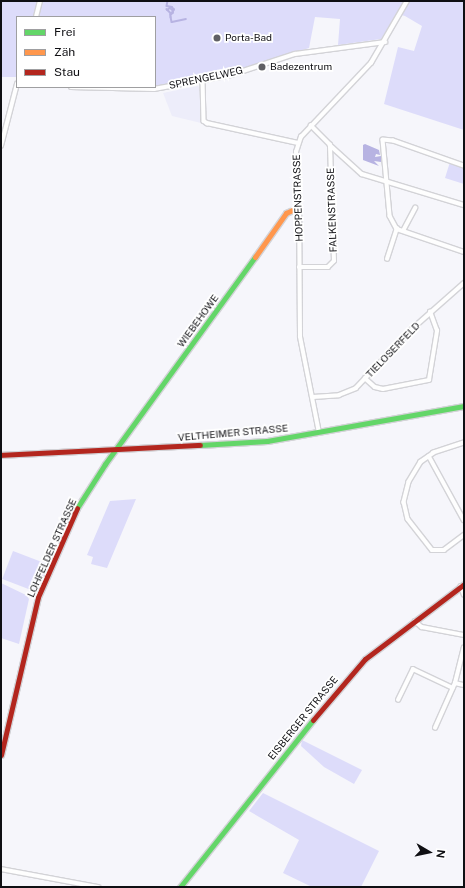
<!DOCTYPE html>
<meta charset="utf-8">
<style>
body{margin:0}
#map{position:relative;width:465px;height:888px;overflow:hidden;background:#f6f6fb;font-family:"Public Sans",sans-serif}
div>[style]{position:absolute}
.built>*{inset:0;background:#ededfa}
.green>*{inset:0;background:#dddcfa;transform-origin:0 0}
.water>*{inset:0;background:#b7b3e2}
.stream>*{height:1.5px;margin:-0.75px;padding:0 0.75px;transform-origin:0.75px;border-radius:0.75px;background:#b7b3e2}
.roads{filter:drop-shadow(1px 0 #d3d3d7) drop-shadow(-1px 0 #d3d3d7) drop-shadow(0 1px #d3d3d7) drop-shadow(0 -1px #d3d3d7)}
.street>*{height:3.5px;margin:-1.75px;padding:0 1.75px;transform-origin:1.75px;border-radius:1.75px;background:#fefefe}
.fast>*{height:5px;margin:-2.5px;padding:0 2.5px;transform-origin:2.5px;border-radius:2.5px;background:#63d668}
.slow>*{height:5px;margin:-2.5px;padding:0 2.5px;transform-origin:2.5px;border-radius:2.5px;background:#ff974d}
.jam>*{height:5px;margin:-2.5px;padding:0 2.5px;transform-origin:2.5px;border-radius:2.5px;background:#b3261e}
.dots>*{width:11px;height:11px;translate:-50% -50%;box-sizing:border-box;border:2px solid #fff;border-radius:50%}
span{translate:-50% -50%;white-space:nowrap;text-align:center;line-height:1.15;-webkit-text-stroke:3.5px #fff;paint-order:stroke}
.poi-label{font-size:10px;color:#0f0f13}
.left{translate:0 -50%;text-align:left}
.street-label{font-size:10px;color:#0f0f13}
.frame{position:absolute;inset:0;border:2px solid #0f0f13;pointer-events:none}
.legend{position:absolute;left:16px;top:16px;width:140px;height:72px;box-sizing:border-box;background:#fff;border:1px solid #9f9fa1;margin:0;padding:5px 7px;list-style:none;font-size:12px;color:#0f0f13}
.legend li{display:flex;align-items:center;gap:8px;height:20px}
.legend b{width:20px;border:1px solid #9f9fa1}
.north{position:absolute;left:409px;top:832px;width:40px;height:40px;-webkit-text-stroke:3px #fff;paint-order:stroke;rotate:99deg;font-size:11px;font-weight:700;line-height:16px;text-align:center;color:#0f0f13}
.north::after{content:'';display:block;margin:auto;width:14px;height:18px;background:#0f0f13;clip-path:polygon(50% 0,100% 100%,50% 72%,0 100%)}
</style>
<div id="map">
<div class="built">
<i style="clip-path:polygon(198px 86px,200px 88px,201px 123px,172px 116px,163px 93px)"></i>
</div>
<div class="green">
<i style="clip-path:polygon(1px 1px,464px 1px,464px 130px,384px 104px,398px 47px,414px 51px,422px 26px,405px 16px,397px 14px,381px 39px,338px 45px,340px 19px,315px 17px,309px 48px,249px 67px,155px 87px,155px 17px,17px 17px,17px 77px,1px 77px)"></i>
<i style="clip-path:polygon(450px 162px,464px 168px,464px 184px,445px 178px)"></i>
<i style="clip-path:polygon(136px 499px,107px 568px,91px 564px,93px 557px,87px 555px,110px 501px)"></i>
<i style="left:13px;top:551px;width:40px;height:30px;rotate:21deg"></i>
<i style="clip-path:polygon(1px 583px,26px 595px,29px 599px,19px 644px,1px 638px)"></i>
<i style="clip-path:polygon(302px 740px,362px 770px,354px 784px,324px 767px,301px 746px)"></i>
<i style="clip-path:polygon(263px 793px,379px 851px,361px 887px,312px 887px,283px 873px,299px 840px,249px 811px)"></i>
</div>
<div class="water">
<i style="clip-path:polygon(365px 144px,379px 150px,380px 155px,376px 154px,375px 157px,381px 156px,381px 162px,374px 161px,379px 166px,363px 160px,363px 145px)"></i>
</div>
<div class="stream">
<i style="left:168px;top:1px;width:5px;rotate:101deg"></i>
<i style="left:167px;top:6px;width:5px;rotate:11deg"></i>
<i style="left:172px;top:7px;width:3px;rotate:45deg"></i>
<i style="left:174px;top:9px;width:1px;rotate:90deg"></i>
<i style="left:174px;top:10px;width:3px;rotate:108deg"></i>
<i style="left:173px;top:13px;width:1px;rotate:135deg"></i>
<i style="left:172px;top:14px;width:1px;rotate:180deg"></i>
<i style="left:171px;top:14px;width:6px;rotate:-135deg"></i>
<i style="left:167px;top:10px;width:4px;rotate:-34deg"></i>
<i style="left:170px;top:8px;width:4px;rotate:34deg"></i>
<i style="left:173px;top:10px;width:3px;rotate:90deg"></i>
<i style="left:173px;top:13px;width:3px;rotate:135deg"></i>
<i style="left:171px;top:15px;width:2px;rotate:90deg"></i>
<i style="left:171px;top:17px;width:5px;rotate:79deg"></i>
<i style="left:172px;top:22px;width:14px;rotate:-12deg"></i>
</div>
<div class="roads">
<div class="street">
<i style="left:36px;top:17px;width:16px;rotate:-76deg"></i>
<i style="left:203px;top:80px;width:41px;rotate:88.6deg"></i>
<i style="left:204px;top:121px;width:4px;rotate:34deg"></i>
<i style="left:207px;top:123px;width:93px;rotate:12.4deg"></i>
<i style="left:71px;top:87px;width:83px;rotate:1.4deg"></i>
<i style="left:154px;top:89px;width:78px;rotate:-10.3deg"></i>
<i style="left:231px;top:75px;width:67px;rotate:-18.2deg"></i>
<i style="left:295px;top:54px;width:91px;rotate:-7.6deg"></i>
<i style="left:330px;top:145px;width:43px;rotate:42.2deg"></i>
<i style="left:362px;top:174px;width:107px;rotate:16.9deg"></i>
<i style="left:1px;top:146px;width:64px;rotate:-75.5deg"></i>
<i style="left:464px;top:166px;width:75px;rotate:-160.6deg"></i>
<i style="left:393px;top:141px;width:10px;rotate:-174deg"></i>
<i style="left:383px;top:140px;width:76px;rotate:84.7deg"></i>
<i style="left:390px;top:216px;width:15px;rotate:62deg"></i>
<i style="left:397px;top:229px;width:71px;rotate:18.9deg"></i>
<i style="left:403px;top:231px;width:26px;rotate:-62deg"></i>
<i style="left:387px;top:259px;width:32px;rotate:-72deg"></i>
<i style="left:299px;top:267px;width:29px"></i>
<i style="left:328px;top:267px;width:8px;rotate:-45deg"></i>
<i style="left:334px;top:261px;width:116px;rotate:-92deg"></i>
<i style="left:330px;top:145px;width:27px;rotate:-135deg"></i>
<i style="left:365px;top:378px;width:13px;rotate:42deg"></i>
<i style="left:375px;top:387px;width:8px;rotate:14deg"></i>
<i style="left:383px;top:389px;width:47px;rotate:-11.1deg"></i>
<i style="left:429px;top:380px;width:50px;rotate:-80.7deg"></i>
<i style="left:437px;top:331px;width:20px;rotate:-110deg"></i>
<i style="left:313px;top:397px;width:26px;rotate:-4deg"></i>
<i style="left:339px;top:395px;width:18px;rotate:-22deg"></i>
<i style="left:356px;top:388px;width:81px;rotate:-46.5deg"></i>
<i style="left:412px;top:329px;width:69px;rotate:-41.5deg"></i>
<i style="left:319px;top:433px;width:98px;rotate:-101.2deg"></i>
<i style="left:300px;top:337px;width:130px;rotate:-90.4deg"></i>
<i style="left:299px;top:207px;width:55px;rotate:-93.1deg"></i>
<i style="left:296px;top:152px;width:16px;rotate:-72deg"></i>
<i style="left:301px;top:137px;width:102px;rotate:-46.6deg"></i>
<i style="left:371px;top:63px;width:72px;rotate:-59.9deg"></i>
<i style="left:464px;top:443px;width:32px;rotate:162deg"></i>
<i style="left:434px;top:453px;width:16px;rotate:145deg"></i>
<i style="left:421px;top:462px;width:23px;rotate:121deg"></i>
<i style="left:409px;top:482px;width:21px;rotate:104deg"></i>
<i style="left:404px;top:502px;width:17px;rotate:77deg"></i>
<i style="left:408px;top:519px;width:39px;rotate:52deg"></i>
<i style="left:432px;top:550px;width:12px"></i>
<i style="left:444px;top:550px;width:25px;rotate:-37deg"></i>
<i style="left:429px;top:456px;width:73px;rotate:61.3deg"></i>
<i style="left:461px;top:586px;width:9px;rotate:69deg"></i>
<i style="left:415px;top:621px;width:9px;rotate:41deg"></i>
<i style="left:422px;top:627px;width:43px;rotate:10.8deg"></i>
<i style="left:455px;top:683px;width:9px;rotate:13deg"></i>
<i style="left:398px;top:700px;width:34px;rotate:-64deg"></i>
<i style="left:413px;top:669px;width:44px;rotate:25.4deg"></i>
<i style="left:435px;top:728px;width:49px;rotate:-66deg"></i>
<i style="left:455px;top:683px;width:36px;rotate:-76deg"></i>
<i style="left:1px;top:869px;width:99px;rotate:10.5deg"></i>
</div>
<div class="fast">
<i style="left:200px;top:445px;width:67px;rotate:-3.4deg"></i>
<i style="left:267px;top:441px;width:200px;rotate:-10.1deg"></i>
<i style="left:77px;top:508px;width:52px;rotate:-57.5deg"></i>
<i style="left:105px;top:464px;width:256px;rotate:-54.1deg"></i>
<i style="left:180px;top:887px;width:213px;rotate:-51.5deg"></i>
</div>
<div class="slow">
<i style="left:255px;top:257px;width:54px;rotate:-54.8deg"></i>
<i style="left:286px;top:213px;width:14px;rotate:-25deg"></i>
</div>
<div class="jam">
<i style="left:1px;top:455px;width:199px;rotate:-2.9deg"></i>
<i style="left:313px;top:720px;width:80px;rotate:-49.6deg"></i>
<i style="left:365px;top:659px;width:124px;rotate:-37.1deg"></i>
<i style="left:1px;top:755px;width:162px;rotate:-76.8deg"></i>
<i style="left:38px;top:597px;width:97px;rotate:-66.3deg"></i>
</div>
</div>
<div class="dots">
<i style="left:217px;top:38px;background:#606064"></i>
<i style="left:262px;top:67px;background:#606064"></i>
</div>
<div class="poi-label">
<span class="left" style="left:225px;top:38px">Porta-Bad</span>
<span class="left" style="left:270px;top:67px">Badezentrum</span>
</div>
<div class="street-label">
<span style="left:206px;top:78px;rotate:-12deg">SPRENGELWEG</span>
<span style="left:298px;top:198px;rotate:-92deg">HOPPENSTRASSE</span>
<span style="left:332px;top:210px;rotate:-92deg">FALKENSTRASSE</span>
<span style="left:198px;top:321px;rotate:-54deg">WIEBEHOWE</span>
<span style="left:393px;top:350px;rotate:-46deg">TIELOSERFELD</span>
<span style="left:233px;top:433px;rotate:-5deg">VELTHEIMER STRASSE</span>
<span style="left:52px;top:548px;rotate:-66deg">LOHFELDER STRASSE</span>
<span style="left:303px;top:718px;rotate:-51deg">EISBERGER STRASSE</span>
</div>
<div class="frame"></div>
<ul class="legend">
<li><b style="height:5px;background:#63d668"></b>Frei</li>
<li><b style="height:5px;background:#ff974d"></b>Zäh</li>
<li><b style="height:5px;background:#b3261e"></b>Stau</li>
</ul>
<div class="north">N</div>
</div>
